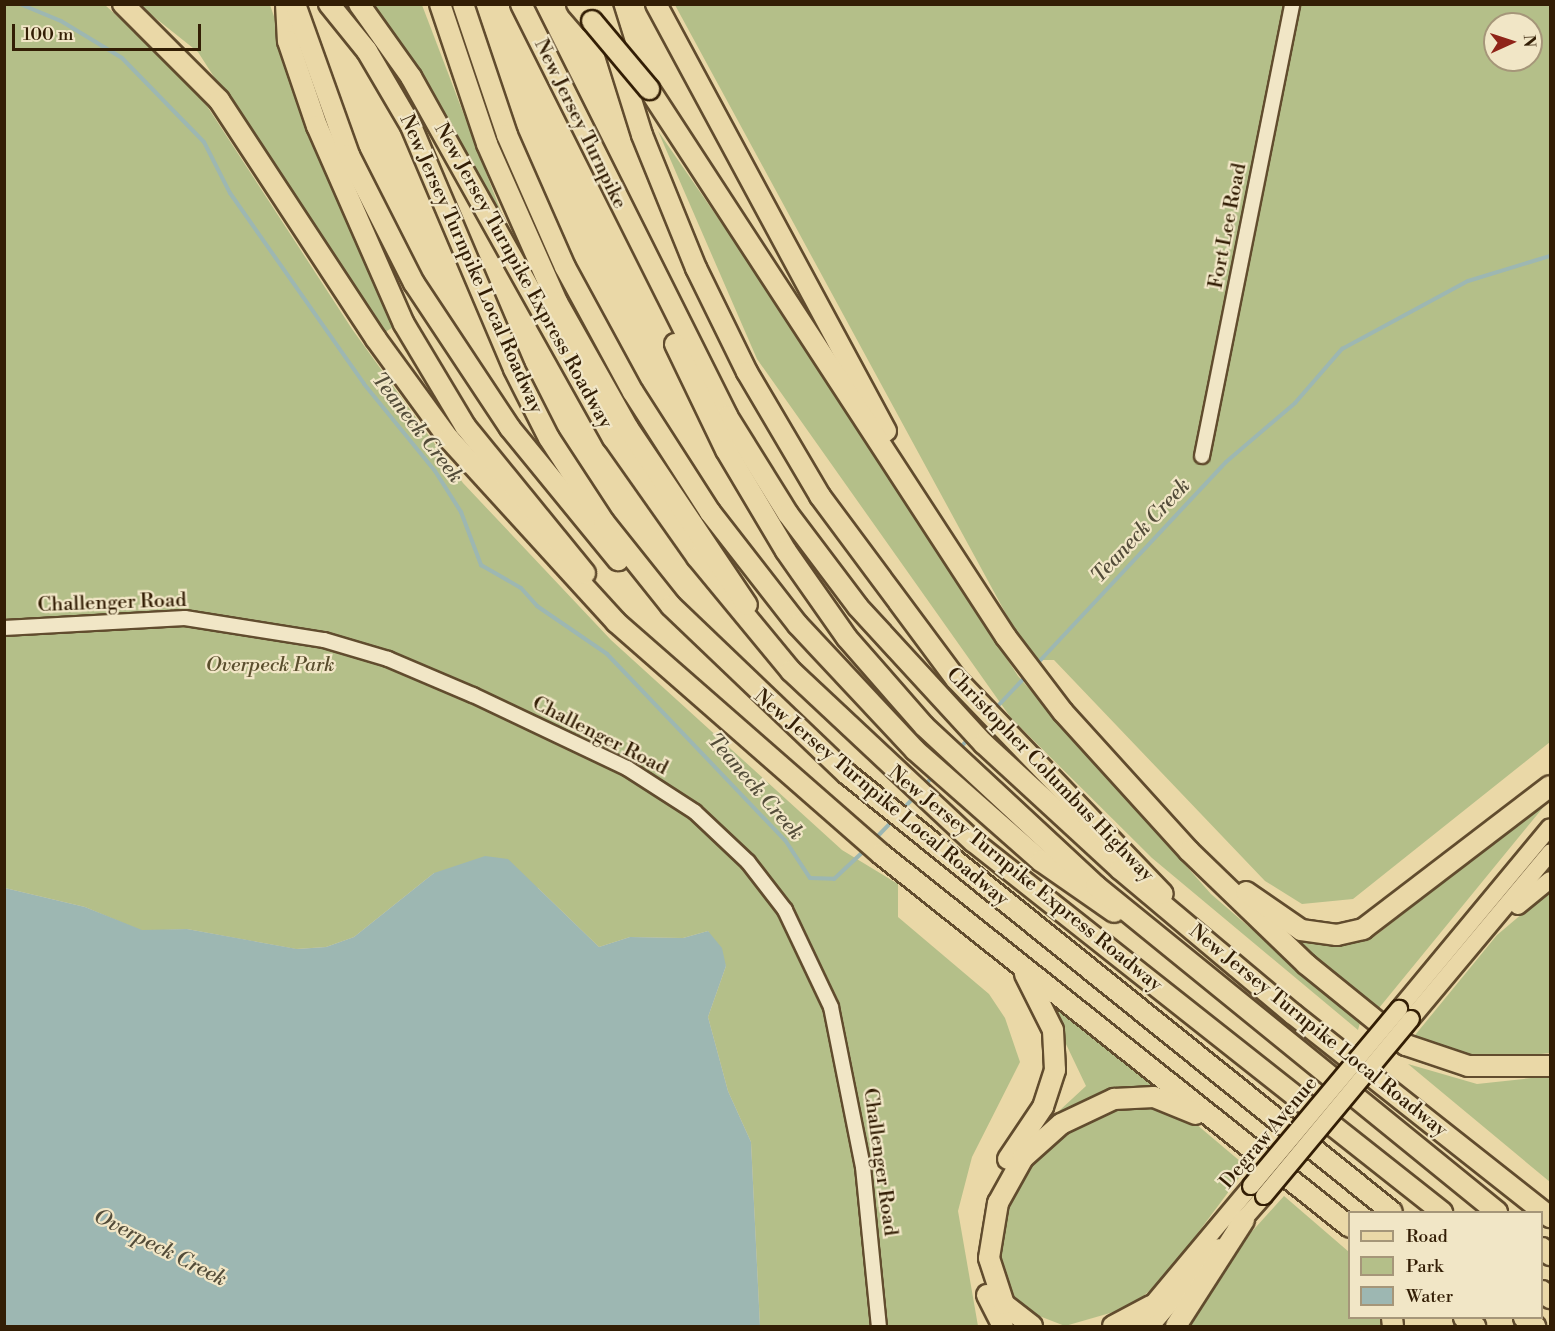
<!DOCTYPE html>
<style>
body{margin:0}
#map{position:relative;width:1555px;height:1331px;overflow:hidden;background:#ead8a7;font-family:"Libre Bodoni",serif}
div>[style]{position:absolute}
.green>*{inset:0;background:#b4bf89}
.water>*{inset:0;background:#9db7b2}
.stream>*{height:4px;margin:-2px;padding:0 2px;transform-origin:2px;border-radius:2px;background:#9db7b2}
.roads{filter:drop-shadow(2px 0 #614c2e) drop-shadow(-2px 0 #614c2e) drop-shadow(0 2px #614c2e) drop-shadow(0 -2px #614c2e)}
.minor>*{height:14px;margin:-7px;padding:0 7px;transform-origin:7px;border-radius:7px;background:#f1e6c6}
.major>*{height:16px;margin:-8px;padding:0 8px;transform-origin:8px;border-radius:8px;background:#ead8a7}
.highway>*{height:20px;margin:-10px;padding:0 10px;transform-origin:10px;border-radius:10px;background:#ead8a7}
.bridges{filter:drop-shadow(2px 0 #331e05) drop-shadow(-2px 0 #331e05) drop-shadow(0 2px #331e05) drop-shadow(0 -2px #331e05)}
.major-bridge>*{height:16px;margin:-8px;padding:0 8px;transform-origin:8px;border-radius:8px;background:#ead8a7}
.highway-bridge>*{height:20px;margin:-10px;padding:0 10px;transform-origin:10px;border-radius:10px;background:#ead8a7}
span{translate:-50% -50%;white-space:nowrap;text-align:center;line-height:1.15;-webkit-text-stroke:4.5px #f1e6c6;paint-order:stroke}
.street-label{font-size:20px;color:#331e05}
.park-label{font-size:20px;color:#5a4e2d;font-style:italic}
.water-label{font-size:21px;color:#534c39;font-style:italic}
.frame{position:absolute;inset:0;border:6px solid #331e05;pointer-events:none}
.legend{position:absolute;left:1348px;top:1211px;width:195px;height:108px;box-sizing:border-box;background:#f1e6c6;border:2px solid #a59679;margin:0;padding:8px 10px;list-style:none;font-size:18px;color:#331e05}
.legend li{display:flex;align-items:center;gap:12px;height:30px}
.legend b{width:30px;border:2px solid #a59679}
.north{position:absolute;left:1483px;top:12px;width:60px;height:60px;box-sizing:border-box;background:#f1e6c6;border:2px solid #a59679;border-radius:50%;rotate:87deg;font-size:16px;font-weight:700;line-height:24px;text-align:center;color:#331e05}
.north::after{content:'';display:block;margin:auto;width:21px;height:27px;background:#8f2418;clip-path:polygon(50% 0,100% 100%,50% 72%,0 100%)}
.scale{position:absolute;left:12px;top:24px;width:189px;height:27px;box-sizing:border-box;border:3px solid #331e05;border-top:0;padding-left:8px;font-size:18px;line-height:21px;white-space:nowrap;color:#331e05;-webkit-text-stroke:4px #f1e6c6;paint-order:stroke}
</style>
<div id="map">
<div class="green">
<i style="clip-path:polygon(5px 5px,105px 5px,163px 58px,207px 106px,352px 329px,463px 483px,611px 640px,842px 850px,898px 884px,898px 917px,989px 994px,1005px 1018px,1020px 1062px,972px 1157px,958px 1211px,978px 1326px,760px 1326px,751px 1142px,728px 1091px,708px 1017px,726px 966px,708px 931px,683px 938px,630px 937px,599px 947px,538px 888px,434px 873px,354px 937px,326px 947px,296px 949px,187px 929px,142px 931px,85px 907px,5px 888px)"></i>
<i style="clip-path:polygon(139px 5px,270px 5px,327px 169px,397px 325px,380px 335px,198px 52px)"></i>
<i style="clip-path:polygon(369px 5px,422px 5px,513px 243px)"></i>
<i style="clip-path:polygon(evenodd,675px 5px,1550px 5px,1550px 742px,1353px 899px,1302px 904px,1265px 881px,1054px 660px,1031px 660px,675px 5px,1495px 24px,1531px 24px,1531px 60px,1495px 60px,1495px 24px)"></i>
<i style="clip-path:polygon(658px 131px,791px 324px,1018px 676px,1211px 894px,1360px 1023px,1358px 1030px,1152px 858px,1011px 718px,757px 359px)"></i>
<i style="clip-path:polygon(1550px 799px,1379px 1008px,1286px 937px,1330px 943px,1375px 936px)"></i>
<i style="clip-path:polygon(1550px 890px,1550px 1053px,1486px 1060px,1411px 1040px,1497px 935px)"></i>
<i style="clip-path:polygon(1044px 998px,1163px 1092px,1127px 1089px,1085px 1102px,1032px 1136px,1086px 1086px)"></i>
<i style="clip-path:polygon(1408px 1064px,1477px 1084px,1550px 1076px,1550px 1182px)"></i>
<i style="clip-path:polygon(1163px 1106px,1196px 1124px,1247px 1167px,1165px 1277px,1131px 1307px,1065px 1326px,1034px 1314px,1011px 1294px,998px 1260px,1006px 1212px,1031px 1165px,1073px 1129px,1124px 1107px)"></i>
<i style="clip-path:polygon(1284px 1196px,1349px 1252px,1350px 1318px,1381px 1318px,1383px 1326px,1187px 1326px,1246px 1238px)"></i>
</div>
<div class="water">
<i style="clip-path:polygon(485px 856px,508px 859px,599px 947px,630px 937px,683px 938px,708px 931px,722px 948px,726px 966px,708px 1017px,728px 1091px,751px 1142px,760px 1326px,5px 1326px,5px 888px,85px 907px,142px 930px,187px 929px,297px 949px,326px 947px,354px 937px,434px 873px)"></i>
</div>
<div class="stream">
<i style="left:20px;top:4px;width:44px;rotate:22.5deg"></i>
<i style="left:61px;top:21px;width:71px;rotate:31.2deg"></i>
<i style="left:122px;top:58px;width:117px;rotate:45.7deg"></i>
<i style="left:204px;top:142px;width:57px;rotate:63deg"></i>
<i style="left:230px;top:193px;width:233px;rotate:54.9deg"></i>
<i style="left:364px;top:384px;width:112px;rotate:50.8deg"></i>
<i style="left:435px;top:471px;width:49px;rotate:57.6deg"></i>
<i style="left:461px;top:512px;width:57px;rotate:69.3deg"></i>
<i style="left:481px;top:565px;width:46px;rotate:29.9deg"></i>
<i style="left:521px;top:588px;width:24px;rotate:48deg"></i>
<i style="left:537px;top:606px;width:85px;rotate:34.4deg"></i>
<i style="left:607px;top:654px;width:257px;rotate:46.3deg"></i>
<i style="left:785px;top:840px;width:45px;rotate:56.7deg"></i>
<i style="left:810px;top:878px;width:24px;rotate:2deg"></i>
<i style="left:834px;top:879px;width:42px;rotate:-43.1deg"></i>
<i style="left:1035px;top:666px;width:279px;rotate:-46.9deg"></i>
<i style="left:1226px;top:462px;width:91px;rotate:-40.5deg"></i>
<i style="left:1295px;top:403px;width:72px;rotate:-49deg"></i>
<i style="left:1342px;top:349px;width:143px;rotate:-28.4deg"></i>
<i style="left:1468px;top:281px;width:86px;rotate:-17deg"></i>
<i style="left:994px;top:710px;width:50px;rotate:-46.6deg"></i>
<i style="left:958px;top:750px;width:16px;rotate:-47deg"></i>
<i style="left:923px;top:787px;width:16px;rotate:-47deg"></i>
<i style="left:903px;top:809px;width:19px;rotate:-47deg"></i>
<i style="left:874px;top:840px;width:29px;rotate:-46deg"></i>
</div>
<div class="roads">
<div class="minor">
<i style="left:1202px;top:456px;width:461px;rotate:-78.7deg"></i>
<i style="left:4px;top:628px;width:181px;rotate:-3.2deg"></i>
<i style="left:185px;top:618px;width:141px;rotate:9deg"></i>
<i style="left:324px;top:640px;width:67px;rotate:16.5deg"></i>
<i style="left:388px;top:659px;width:92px;rotate:23deg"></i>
<i style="left:473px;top:695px;width:170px;rotate:25.4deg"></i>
<i style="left:627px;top:768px;width:81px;rotate:32.9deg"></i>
<i style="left:695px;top:812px;width:73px;rotate:43.3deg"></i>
<i style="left:748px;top:862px;width:61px;rotate:52.4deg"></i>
<i style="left:785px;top:910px;width:107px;rotate:64.6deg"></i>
<i style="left:831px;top:1007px;width:163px;rotate:78.7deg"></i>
<i style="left:863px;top:1167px;width:160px;rotate:84.3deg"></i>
</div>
<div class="major">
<i style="left:1518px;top:906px;width:41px;rotate:-39.1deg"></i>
<i style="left:1399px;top:1009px;width:236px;rotate:-50.3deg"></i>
<i style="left:1411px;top:1019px;width:217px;rotate:-50.1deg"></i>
<i style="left:1236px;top:1228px;width:43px;rotate:-48.8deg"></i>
<i style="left:1134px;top:1326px;width:182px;rotate:-50.1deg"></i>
<i style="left:1151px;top:1326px;width:104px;rotate:-49.3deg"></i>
</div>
<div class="highway">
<i style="left:123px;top:4px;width:136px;rotate:45deg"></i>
<i style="left:219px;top:100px;width:286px;rotate:56.7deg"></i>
<i style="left:376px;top:339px;width:124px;rotate:53.9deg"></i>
<i style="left:449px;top:439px;width:248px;rotate:47.6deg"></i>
<i style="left:616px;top:622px;width:352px;rotate:41.2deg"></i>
<i style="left:881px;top:854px;width:599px;rotate:38.5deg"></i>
<i style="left:286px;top:4px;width:37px;rotate:87deg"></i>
<i style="left:288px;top:41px;width:90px;rotate:71.2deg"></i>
<i style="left:317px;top:126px;width:216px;rotate:66.3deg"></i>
<i style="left:404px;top:324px;width:119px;rotate:59.1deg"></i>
<i style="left:465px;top:426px;width:190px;rotate:50.8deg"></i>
<i style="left:295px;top:4px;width:160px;rotate:70.3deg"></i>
<i style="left:349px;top:155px;width:144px;rotate:63.1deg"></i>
<i style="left:414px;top:283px;width:174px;rotate:56.5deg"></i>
<i style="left:510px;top:428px;width:171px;rotate:50.7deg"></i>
<i style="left:329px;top:4px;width:60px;rotate:51deg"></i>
<i style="left:367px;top:51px;width:87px;rotate:59.6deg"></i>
<i style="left:411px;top:126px;width:264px;rotate:67deg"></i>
<i style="left:514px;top:369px;width:77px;rotate:63.1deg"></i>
<i style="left:549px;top:438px;width:100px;rotate:56.8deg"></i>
<i style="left:604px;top:522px;width:107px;rotate:51.4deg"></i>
<i style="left:671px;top:606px;width:243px;rotate:43.7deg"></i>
<i style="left:847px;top:774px;width:699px;rotate:38.79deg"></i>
<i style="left:359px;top:4px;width:90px;rotate:54.5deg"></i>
<i style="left:411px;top:77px;width:414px;rotate:60.8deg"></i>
<i style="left:613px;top:438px;width:146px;rotate:54.8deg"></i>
<i style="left:697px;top:557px;width:148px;rotate:50.5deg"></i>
<i style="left:791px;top:671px;width:250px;rotate:43.1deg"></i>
<i style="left:974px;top:842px;width:597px;rotate:38.33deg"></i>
<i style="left:440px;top:4px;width:148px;rotate:71.4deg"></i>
<i style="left:487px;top:144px;width:173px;rotate:66.1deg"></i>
<i style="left:557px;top:302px;width:145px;rotate:60.6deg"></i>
<i style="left:628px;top:428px;width:213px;rotate:56.1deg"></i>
<i style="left:463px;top:4px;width:138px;rotate:71.4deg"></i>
<i style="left:507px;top:135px;width:144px;rotate:66.3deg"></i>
<i style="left:565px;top:267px;width:142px;rotate:61.5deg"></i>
<i style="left:633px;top:392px;width:143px;rotate:57.3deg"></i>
<i style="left:710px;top:512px;width:143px;rotate:52.1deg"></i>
<i style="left:798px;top:625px;width:171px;rotate:46.9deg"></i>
<i style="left:915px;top:750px;width:168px;rotate:41.4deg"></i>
<i style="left:1041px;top:861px;width:89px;rotate:34.9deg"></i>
<i style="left:521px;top:4px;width:461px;rotate:63.4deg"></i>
<i style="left:727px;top:416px;width:115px;rotate:58.1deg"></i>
<i style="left:788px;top:514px;width:116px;rotate:53deg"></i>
<i style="left:858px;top:607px;width:186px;rotate:47.4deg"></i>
<i style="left:984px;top:744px;width:185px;rotate:42.6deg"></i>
<i style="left:1120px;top:869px;width:226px;rotate:40deg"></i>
<i style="left:1293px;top:1014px;width:328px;rotate:38.3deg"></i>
<i style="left:577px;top:4px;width:23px;rotate:49deg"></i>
<i style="left:601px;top:4px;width:137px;rotate:72.6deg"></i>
<i style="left:642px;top:135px;width:144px;rotate:67.9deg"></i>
<i style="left:696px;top:268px;width:116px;rotate:63.9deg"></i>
<i style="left:747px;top:372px;width:144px;rotate:59.5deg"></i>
<i style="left:820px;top:496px;width:228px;rotate:53.4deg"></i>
<i style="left:956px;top:679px;width:298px;rotate:46.1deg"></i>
<i style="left:656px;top:4px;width:485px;rotate:61.7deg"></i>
<i style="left:649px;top:89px;width:654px;rotate:56.92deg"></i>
<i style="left:1006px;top:637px;width:94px;rotate:52.8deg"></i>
<i style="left:1063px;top:712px;width:188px;rotate:47.8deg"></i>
<i style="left:1189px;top:851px;width:163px;rotate:44deg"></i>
<i style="left:1306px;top:964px;width:129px;rotate:39deg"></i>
<i style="left:1406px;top:1045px;width:65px;rotate:18.7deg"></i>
<i style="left:1468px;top:1066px;width:82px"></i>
<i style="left:675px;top:344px;width:118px;rotate:64.3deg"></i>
<i style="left:726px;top:450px;width:117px;rotate:59.3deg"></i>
<i style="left:786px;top:551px;width:106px;rotate:55deg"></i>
<i style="left:847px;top:638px;width:117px;rotate:48.8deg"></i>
<i style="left:924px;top:726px;width:235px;rotate:42.9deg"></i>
<i style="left:1096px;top:886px;width:517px;rotate:39.11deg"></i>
<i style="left:1246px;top:892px;width:67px;rotate:34.6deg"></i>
<i style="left:1301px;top:930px;width:36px;rotate:8deg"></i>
<i style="left:1337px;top:935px;width:27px;rotate:-13deg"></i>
<i style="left:1363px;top:929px;width:235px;rotate:-37.4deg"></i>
<i style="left:1008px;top:1159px;width:63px;rotate:-56.1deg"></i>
<i style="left:1043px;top:1107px;width:39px;rotate:-72deg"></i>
<i style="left:1055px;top:1070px;width:40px;rotate:-92.9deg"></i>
<i style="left:1053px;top:1030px;width:63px;rotate:-116.6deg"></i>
<i style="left:1542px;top:1248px;width:11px;rotate:41deg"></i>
<i style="left:1542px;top:1291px;width:11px;rotate:41deg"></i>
<i style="left:987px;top:1295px;width:35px;rotate:63deg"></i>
<i style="left:1392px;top:1318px;width:8px;rotate:83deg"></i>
<i style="left:1464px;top:1318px;width:14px;rotate:36deg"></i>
<i style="left:1524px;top:1318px;width:14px;rotate:36deg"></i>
<i style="left:1032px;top:1326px;width:36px;rotate:-142deg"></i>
<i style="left:1004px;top:1304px;width:48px;rotate:-108.1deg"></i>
<i style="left:989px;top:1258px;width:56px;rotate:-80.7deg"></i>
<i style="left:998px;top:1203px;width:51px;rotate:-60.9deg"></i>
<i style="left:1023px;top:1158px;width:51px;rotate:-41.8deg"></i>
<i style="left:1061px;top:1124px;width:59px;rotate:-25.3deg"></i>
<i style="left:1114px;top:1099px;width:40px;rotate:-2.9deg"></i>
<i style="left:1154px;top:1097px;width:45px;rotate:22deg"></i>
<i style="left:1113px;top:1326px;width:43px;rotate:-27.8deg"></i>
<i style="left:1176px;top:1326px;width:126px;rotate:-57.3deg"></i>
</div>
</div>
<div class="bridges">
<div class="major-bridge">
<i style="left:1251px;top:1186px;width:231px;rotate:-50.1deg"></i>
<i style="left:1264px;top:1196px;width:230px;rotate:-50.3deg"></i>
</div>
<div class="highway-bridge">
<i style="left:592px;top:21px;width:89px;rotate:50deg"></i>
</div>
</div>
<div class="street-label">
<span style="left:580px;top:124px;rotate:64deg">New Jersey Turnpike</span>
<span style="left:1228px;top:226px;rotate:-79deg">Fort Lee Road</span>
<span style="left:471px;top:264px;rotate:66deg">New Jersey Turnpike Local Roadway</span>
<span style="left:523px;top:276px;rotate:61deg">New Jersey Turnpike Express Roadway</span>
<span style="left:112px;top:603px;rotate:-2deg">Challenger Road</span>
<span style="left:600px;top:736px;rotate:27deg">Challenger Road</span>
<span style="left:1050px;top:775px;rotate:46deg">Christopher Columbus Highway</span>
<span style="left:881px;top:798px;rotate:40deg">New Jersey Turnpike Local Roadway</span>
<span style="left:1025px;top:879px;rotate:39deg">New Jersey Turnpike Express Roadway</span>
<span style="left:1318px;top:1031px;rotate:39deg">New Jersey Turnpike Local Roadway</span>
<span style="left:1269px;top:1133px;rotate:-50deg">Degraw Avenue</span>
<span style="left:880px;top:1162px;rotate:82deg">Challenger Road</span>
</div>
<div class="park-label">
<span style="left:270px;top:665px">Overpeck Park</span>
</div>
<div class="water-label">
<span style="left:417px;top:428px;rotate:52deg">Teaneck Creek</span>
<span style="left:1141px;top:531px;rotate:-47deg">Teaneck Creek</span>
<span style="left:755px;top:787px;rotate:49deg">Teaneck Creek</span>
<span style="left:160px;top:1248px;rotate:27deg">Overpeck Creek</span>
</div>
<div class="frame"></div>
<ul class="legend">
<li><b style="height:8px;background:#ead8a7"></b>Road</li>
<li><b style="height:16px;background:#b4bf89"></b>Park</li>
<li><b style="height:16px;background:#9db7b2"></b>Water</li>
</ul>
<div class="north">N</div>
<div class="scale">100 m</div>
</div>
